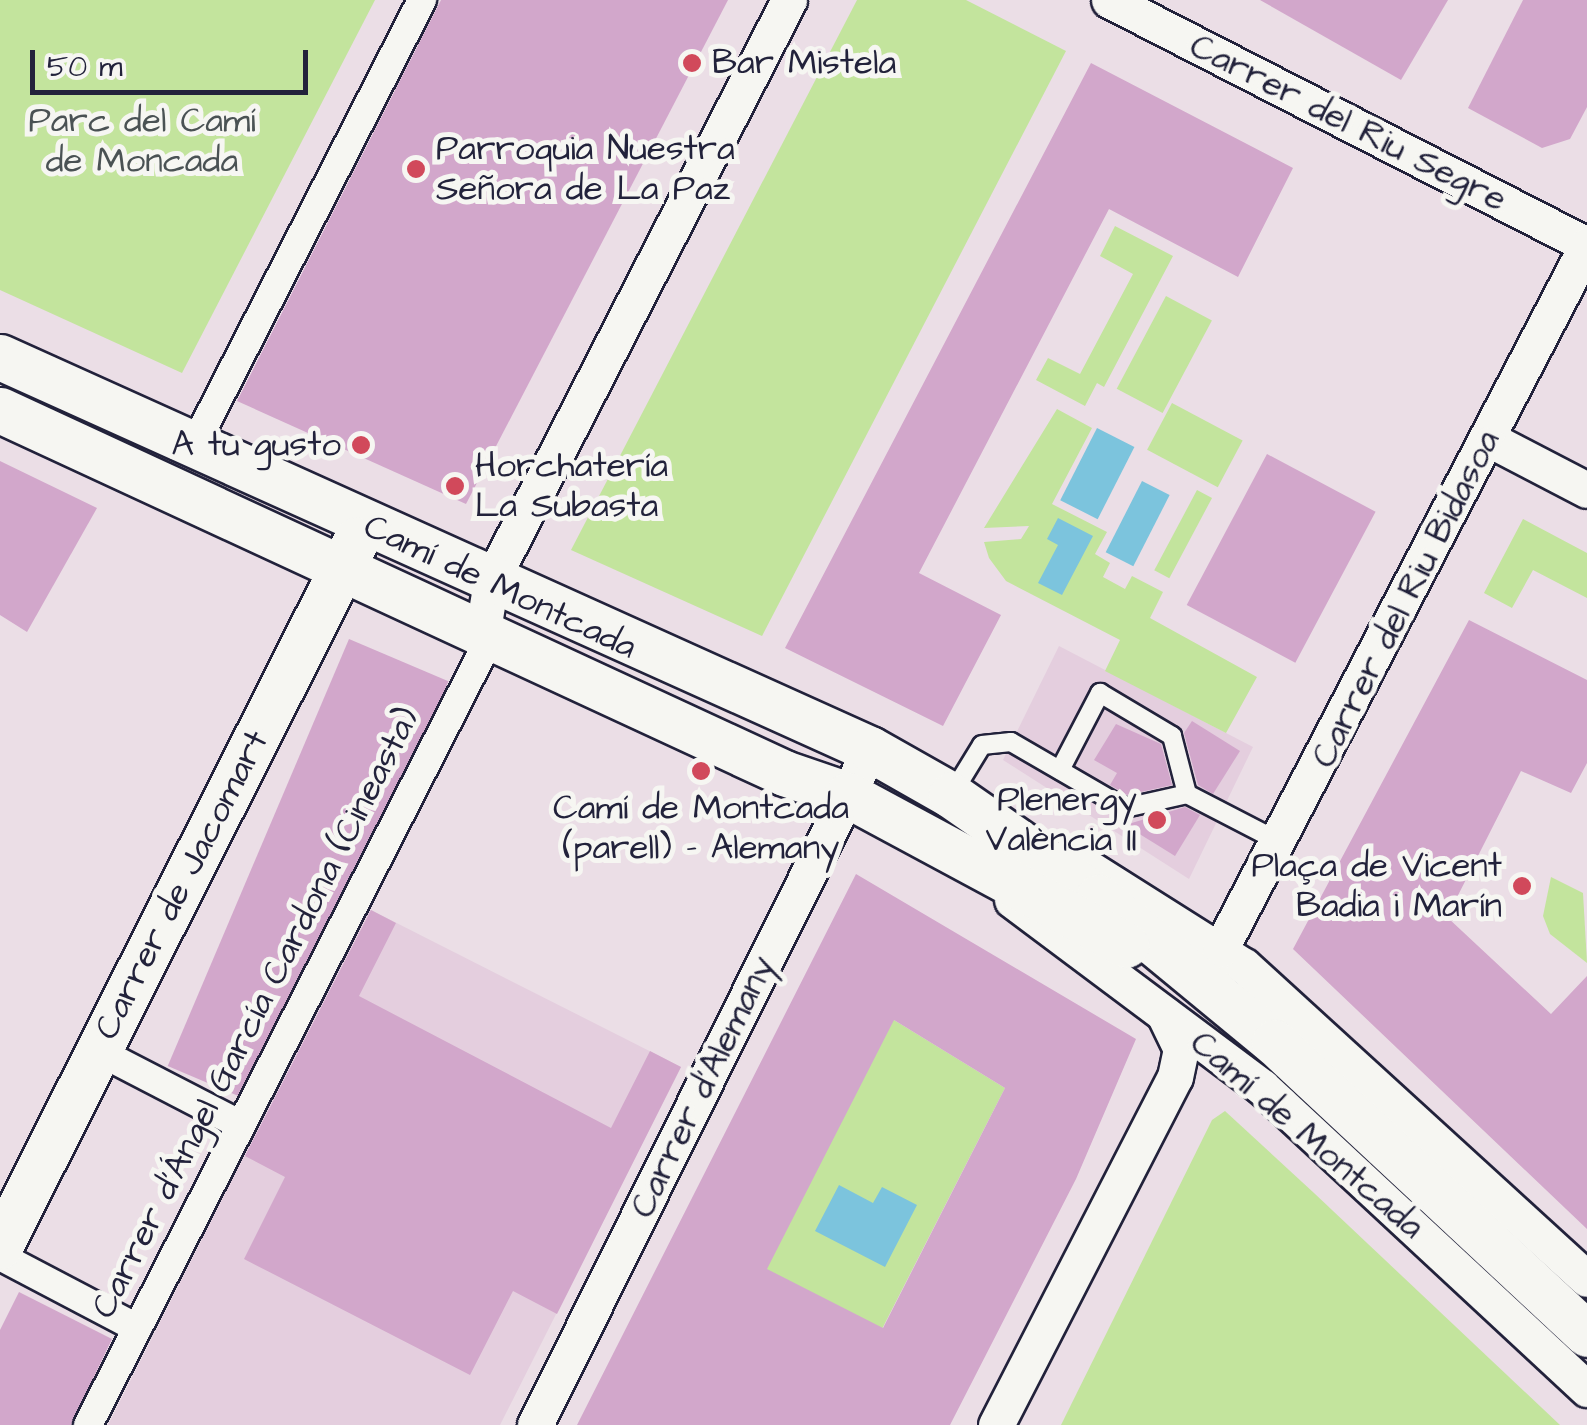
<!DOCTYPE html>
<meta charset="utf-8">
<style>
body{margin:0}
#map{position:relative;width:1587px;height:1425px;overflow:hidden;background:#ebdee6;font-family:"Architects Daughter",sans-serif}
div>[style]{position:absolute}
.built>*{inset:0;background:#e4cede}
.green>*{inset:0;background:#c3e49d;transform-origin:0 0}
.water>*{inset:0;background:#7cc4dd;transform-origin:0 0}
.building>*{inset:0;background:#d2a7cb;transform-origin:0 0}
.roads{filter:drop-shadow(2px 0 #22223b) drop-shadow(-2px 0 #22223b) drop-shadow(0 2px #22223b) drop-shadow(0 -2px #22223b)}
.service>*{height:18px;margin:-9px;padding:0 9px;transform-origin:9px;border-radius:9px;background:#f6f6f2}
.pedestrian>*{height:28px;margin:-14px;padding:0 14px;transform-origin:14px;border-radius:14px;background:#f6f6f2}
.minor>*{height:35px;margin:-17.5px;padding:0 17.5px;transform-origin:17.5px;border-radius:17.5px;background:#f6f6f2}
.tertiary>*{height:45px;margin:-22.5px;padding:0 22.5px;transform-origin:22.5px;border-radius:22.5px;background:#f6f6f2}
.dots>*{width:28px;height:28px;translate:-50% -50%;box-sizing:border-box;border:5px solid #f6f6f2;border-radius:50%}
span{translate:-50% -50%;white-space:nowrap;text-align:center;line-height:1.15;-webkit-text-stroke:10px #f6f6f2;paint-order:stroke}
.poi-label{font-size:35px;color:#22223b}
.left{translate:0 -50%;text-align:left}
.right{translate:-100% -50%;text-align:right}
.park-label{font-size:35px;color:#4a5254}
.street-label{font-size:35px;color:#22223b}
.scale{position:absolute;left:30px;top:50px;width:278px;height:45px;box-sizing:border-box;border:5px solid #22223b;border-top:0;padding-left:12px;font-size:30px;line-height:35px;white-space:nowrap;color:#22223b;-webkit-text-stroke:8px #f6f6f2;paint-order:stroke}
</style>
<div id="map">
<div class="built">
<i style="clip-path:polygon(1059px 646px,1253px 747px,1189px 879px,1003px 760px)"></i>
<i style="clip-path:polygon(369px 909px,681px 1067px,500px 1425px,108px 1425px)"></i>
</div>
<div class="green">
<i style="clip-path:polygon(0 0,375px 0,182px 373px,0 290px)"></i>
<i style="clip-path:polygon(857px 0,966px 0,1066px 51px,762px 636px,571px 550px)"></i>
<i style="clip-path:polygon(1115px 226px,1173px 256px,1104px 387px,1097px 383px,1085px 406px,1036px 380px,1048px 358px,1080px 374px,1133px 274px,1100px 256px)"></i>
<i style="left:1166px;top:296px;width:52px;height:105px;rotate:28deg"></i>
<i style="left:1172px;top:403px;width:80px;height:53px;rotate:28deg"></i>
<i style="clip-path:polygon(1057px 409px,1092px 428px,1052px 504px,1107px 532px,1095px 554px,1110px 563px,1103px 577px,1125px 589px,1132px 576px,1163px 592px,1150px 618px,1257px 677px,1226px 733px,1105px 671px,1120px 640px,1006px 581px,989px 558px,984px 542px,1021px 539px,1029px 526px,984px 528px)"></i>
<i style="left:1197px;top:490px;width:17px;height:91px;rotate:28deg"></i>
<i style="clip-path:polygon(1523px 519px,1587px 553px,1587px 598px,1533px 570px,1512px 608px,1484px 593px)"></i>
<i style="clip-path:polygon(1551px 877px,1583px 893px,1587px 963px,1550px 934px,1543px 916px)"></i>
<i style="clip-path:polygon(863px 1001px,1005px 1088px,833px 1425px,695px 1410px)"></i>
<i style="clip-path:polygon(1225px 1111px,1314px 1193px,1560px 1425px,1061px 1425px,1212px 1120px)"></i>
</div>
<div class="water">
<i style="left:1097px;top:428px;width:42px;height:81px;rotate:27deg"></i>
<i style="left:1142px;top:481px;width:31px;height:80px;rotate:27deg"></i>
<i style="clip-path:polygon(1058px 518px,1093px 536px,1062px 595px,1038px 583px,1058px 545px,1047px 539px)"></i>
<i style="clip-path:polygon(839px 1185px,873px 1203px,882px 1187px,917px 1205px,885px 1267px,815px 1231px)"></i>
</div>
<div class="building">
<i style="clip-path:polygon(441px 0,728px 0,466px 504px,237px 401px)"></i>
<i style="clip-path:polygon(1260px 0,1448px 0,1401px 80px)"></i>
<i style="clip-path:polygon(1523px 0,1587px 0,1587px 107px,1570px 139px,1542px 148px,1468px 108px)"></i>
<i style="clip-path:polygon(1091px 63px,1293px 168px,1238px 277px,1109px 209px,919px 573px,1001px 615px,943px 726px,785px 648px)"></i>
<i style="left:1267px;top:454px;width:123px;height:171px;rotate:28deg"></i>
<i style="clip-path:polygon(0 461px,97px 508px,27px 632px,0 615px)"></i>
<i style="clip-path:polygon(1469px 620px,1587px 680px,1587px 763px,1571px 793px,1521px 771px,1447px 917px,1551px 1014px,1587px 976px,1587px 1229px,1293px 949px)"></i>
<i style="left:349px;top:639px;width:108px;height:464px;rotate:23deg"></i>
<i style="clip-path:polygon(1192px 721px,1240px 751px,1213px 794px,1198px 785px,1184px 733px)"></i>
<i style="clip-path:polygon(1116px 724px,1161px 744px,1172px 785px,1127px 795px,1110px 785px,1117px 773px,1094px 760px)"></i>
<i style="clip-path:polygon(1185px 807px,1200px 815px,1175px 856px,1125px 825px)"></i>
<i style="clip-path:polygon(evenodd,856px 874px,1136px 1039px,1076px 1179px,950px 1425px,577px 1425px,856px 874px,894px 1020px,1005px 1088px,883px 1328px,767px 1269px,894px 1020px)"></i>
<i style="clip-path:polygon(371px 910px,396px 923px,359px 996px,611px 1128px,650px 1051px,681px 1067px,557px 1314px,513px 1291px,470px 1375px,244px 1259px,285px 1177px,245px 1156px)"></i>
<i style="clip-path:polygon(19px 1292px,112px 1339px,71px 1425px,0 1425px,0 1330px)"></i>
</div>
<div class="roads">
<div class="service">
<i style="left:1060px;top:770px;width:87px;rotate:-62.5deg"></i>
<i style="left:1100px;top:693px;width:84px;rotate:30.8deg"></i>
<i style="left:1172px;top:736px;width:60px;rotate:75.5deg"></i>
<i style="left:952px;top:794px;width:57px;rotate:-58.5deg"></i>
<i style="left:982px;top:745px;width:29px;rotate:-6deg"></i>
<i style="left:1011px;top:742px;width:132px;rotate:30.1deg"></i>
<i style="left:1125px;top:808px;width:64px;rotate:-12.7deg"></i>
<i style="left:1187px;top:794px;width:105px;rotate:27.3deg"></i>
</div>
<div class="pedestrian">
<i style="left:194px;top:446px;width:501px;rotate:-62.92deg"></i>
<i style="left:98px;top:1051px;width:161px;rotate:27.4deg"></i>
<i style="left:0;top:1256px;width:155px;rotate:27.7deg"></i>
<i style="left:88px;top:1425px;width:888px;rotate:-62.94deg"></i>
</div>
<div class="minor">
<i style="left:1109px;top:0;width:537px;rotate:27.14deg"></i>
<i style="left:1489px;top:439px;width:110px;rotate:27.5deg"></i>
<i style="left:483px;top:630px;width:50px;rotate:-80.7deg"></i>
<i style="left:491px;top:581px;width:653px;rotate:-62.85deg"></i>
<i style="left:1084px;top:865px;width:189px;rotate:32.3deg"></i>
<i style="left:1244px;top:966px;width:464px;rotate:42.4deg"></i>
<i style="left:1012px;top:900px;width:312px;rotate:36.8deg"></i>
<i style="left:1262px;top:1087px;width:444px;rotate:42.9deg"></i>
<i style="left:1220px;top:950px;width:795px;rotate:-62.5deg"></i>
<i style="left:535px;top:1425px;width:754px;rotate:-63.64deg"></i>
<i style="left:996px;top:1425px;width:391px;rotate:-62.8deg"></i>
<i style="left:1175px;top:1077px;width:29px;rotate:-78deg"></i>
<i style="left:1181px;top:1049px;width:39px;rotate:-116deg"></i>
</div>
<div class="tertiary">
<i style="left:0;top:357px;width:954px;rotate:24.26deg"></i>
<i style="left:870px;top:749px;width:93px;rotate:29.6deg"></i>
<i style="left:951px;top:795px;width:179px;rotate:34.8deg"></i>
<i style="left:1098px;top:897px;width:228px;rotate:39.5deg"></i>
<i style="left:1274px;top:1042px;width:428px;rotate:43deg"></i>
<i style="left:0;top:410px;width:864px;rotate:24.84deg"></i>
<i style="left:784px;top:773px;width:68px;rotate:19deg"></i>
<i style="left:848px;top:795px;width:316px;rotate:28.3deg"></i>
<i style="left:0;top:1246px;width:791px;rotate:-63.24deg"></i>
</div>
</div>
<div class="dots">
<i style="left:692px;top:63px;background:#d1495b"></i>
<i style="left:416px;top:169px;background:#d1495b"></i>
<i style="left:361px;top:445px;background:#d1495b"></i>
<i style="left:455px;top:486px;background:#d1495b"></i>
<i style="left:701px;top:771px;background:#d1495b"></i>
<i style="left:1157px;top:820px;background:#d1495b"></i>
<i style="left:1522px;top:886px;background:#d1495b"></i>
</div>
<div class="poi-label">
<span class="left" style="left:712px;top:63px">Bar Mistela</span>
<span class="left" style="left:436px;top:169px">Parroquia Nuestra<br>Señora de La Paz</span>
<span class="right" style="left:341px;top:445px">A tu gusto</span>
<span class="left" style="left:475px;top:486px">Horchatería<br>La Subasta</span>
<span class="right" style="left:1137px;top:820px">Plenergy<br>València II</span>
<span style="left:701px;top:828px">Camí de Montcada<br>(parell) - Alemany</span>
<span class="right" style="left:1502px;top:886px">Plaça de Vicent<br>Badia i Marín</span>
</div>
<div class="park-label">
<span style="left:142px;top:141px">Parc del Camí<br>de Moncada</span>
</div>
<div class="street-label">
<span style="left:1348px;top:123px;rotate:27deg">Carrer del Riu Segre</span>
<span style="left:500px;top:587px;rotate:25deg">Camí de Montcada</span>
<span style="left:1406px;top:599px;rotate:-63deg">Carrer del Riu Bidasoa</span>
<span style="left:182px;top:885px;rotate:-63deg">Carrer de Jacomart</span>
<span style="left:256px;top:1013px;rotate:-63deg">Carrer d'Ángel García Cardona (Cineasta)</span>
<span style="left:703px;top:1087px;rotate:-64deg">Carrer d'Alemany</span>
<span style="left:1307px;top:1135px;rotate:41deg">Camí de Montcada</span>
</div>
<div class="scale">50 m</div>
</div>
